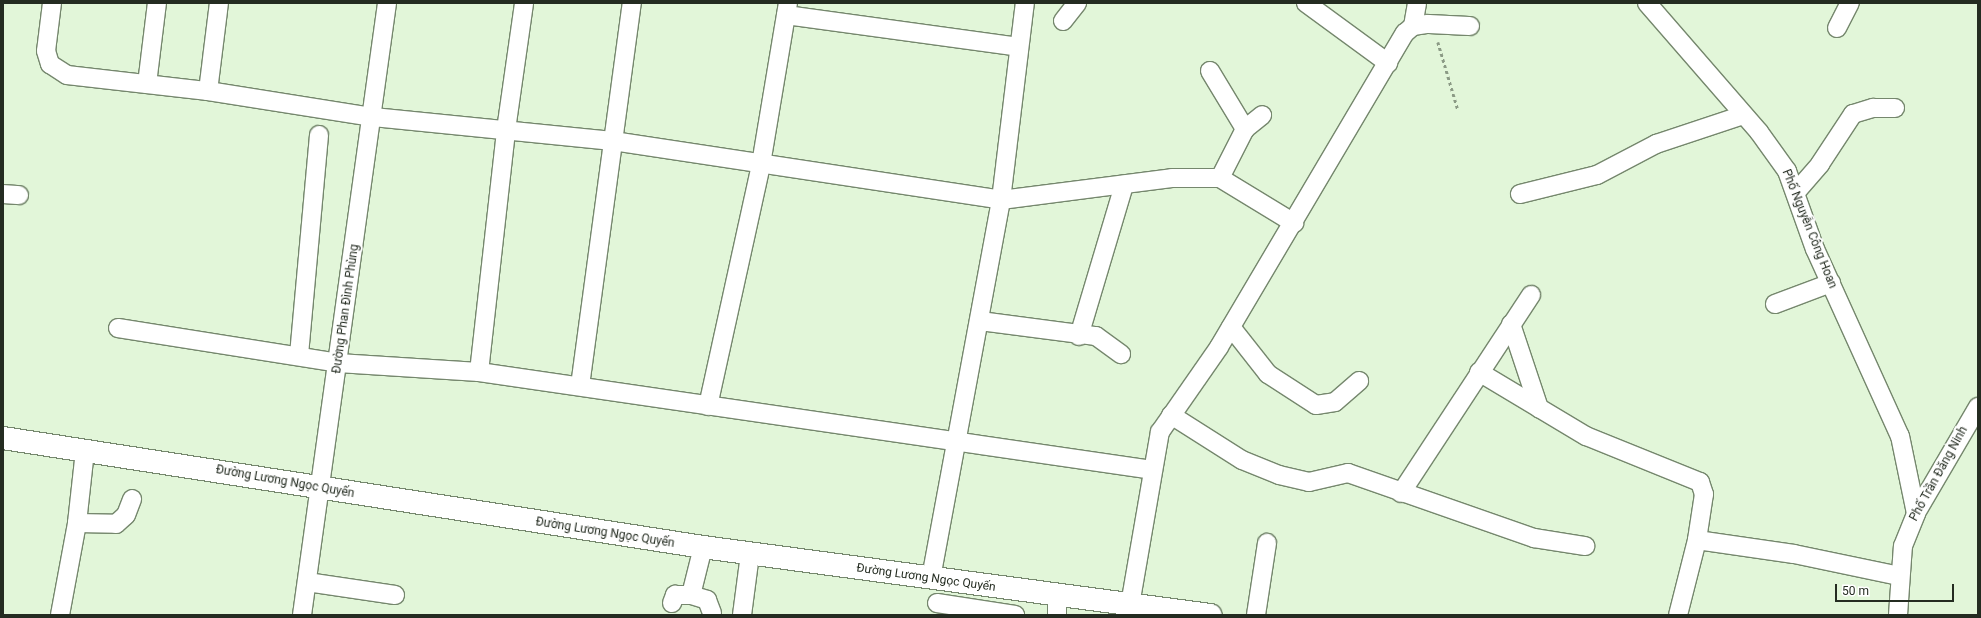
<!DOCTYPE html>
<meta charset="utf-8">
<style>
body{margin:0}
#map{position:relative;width:1981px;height:618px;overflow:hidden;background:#e2f6d9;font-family:Roboto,sans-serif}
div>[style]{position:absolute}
.path>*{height:2.5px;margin-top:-1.25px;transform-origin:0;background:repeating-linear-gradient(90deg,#8b9a85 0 3px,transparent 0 6px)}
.roads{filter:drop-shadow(1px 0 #75876d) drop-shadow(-1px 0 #75876d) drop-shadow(0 1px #75876d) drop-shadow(0 -1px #75876d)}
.minor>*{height:18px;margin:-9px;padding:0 9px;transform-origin:9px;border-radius:9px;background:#fff}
.major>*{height:22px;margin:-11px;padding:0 11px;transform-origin:11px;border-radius:11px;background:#fff}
span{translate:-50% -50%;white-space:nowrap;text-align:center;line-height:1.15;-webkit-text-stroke:4px #fff;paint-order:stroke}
.street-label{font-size:12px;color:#242c21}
.frame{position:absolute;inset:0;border:4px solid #242c21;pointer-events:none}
.scale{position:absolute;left:1835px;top:584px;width:119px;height:18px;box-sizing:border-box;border:2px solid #242c21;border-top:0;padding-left:5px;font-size:12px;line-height:14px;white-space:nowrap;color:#242c21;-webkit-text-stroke:3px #fff;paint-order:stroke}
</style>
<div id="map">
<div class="path">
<i style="left:1438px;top:42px;width:71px;rotate:73.6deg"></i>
</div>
<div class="roads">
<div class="minor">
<i style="left:52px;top:3px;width:48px;rotate:97.1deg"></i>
<i style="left:46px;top:51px;width:14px;rotate:73deg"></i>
<i style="left:50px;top:64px;width:20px;rotate:33deg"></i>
<i style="left:67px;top:75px;width:142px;rotate:6.5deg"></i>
<i style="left:208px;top:91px;width:167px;rotate:9deg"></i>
<i style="left:373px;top:117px;width:241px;rotate:5.7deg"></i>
<i style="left:613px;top:141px;width:392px;rotate:8.6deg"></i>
<i style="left:1001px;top:200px;width:172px;rotate:-7.3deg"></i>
<i style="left:1172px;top:178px;width:48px"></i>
<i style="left:1220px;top:178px;width:87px;rotate:31.3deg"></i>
<i style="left:1306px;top:3px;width:102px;rotate:36.2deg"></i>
<i style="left:1647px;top:3px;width:171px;rotate:49deg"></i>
<i style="left:1759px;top:132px;width:48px;rotate:54.3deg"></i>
<i style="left:1787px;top:171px;width:83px;rotate:70.3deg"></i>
<i style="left:1815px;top:249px;width:205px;rotate:65.6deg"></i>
<i style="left:1900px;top:436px;width:79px;rotate:78.3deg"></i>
<i style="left:786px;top:15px;width:235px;rotate:7.8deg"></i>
<i style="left:1063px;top:21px;width:23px;rotate:-52deg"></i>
<i style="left:1413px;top:26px;width:23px;rotate:-80deg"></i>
<i style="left:1837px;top:28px;width:28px;rotate:-63deg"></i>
<i style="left:1210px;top:71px;width:68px;rotate:58.9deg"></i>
<i style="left:147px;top:84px;width:82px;rotate:-83deg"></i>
<i style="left:208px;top:91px;width:89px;rotate:-82.9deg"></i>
<i style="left:1220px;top:178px;width:55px;rotate:-63deg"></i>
<i style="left:1245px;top:129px;width:22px;rotate:-39deg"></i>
<i style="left:1796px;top:192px;width:37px;rotate:-49deg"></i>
<i style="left:1820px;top:164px;width:60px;rotate:-56.6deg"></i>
<i style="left:1853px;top:114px;width:21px;rotate:-17deg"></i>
<i style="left:1873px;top:108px;width:22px"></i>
<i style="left:3px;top:194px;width:16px;rotate:4deg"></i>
<i style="left:1520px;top:194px;width:79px;rotate:-13.9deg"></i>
<i style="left:1597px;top:175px;width:67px;rotate:-27.7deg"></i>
<i style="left:1656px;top:144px;width:92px;rotate:-18.4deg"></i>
<i style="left:1775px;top:304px;width:60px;rotate:-20.6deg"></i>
<i style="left:980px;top:321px;width:117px;rotate:7.4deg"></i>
<i style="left:1096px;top:336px;width:31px;rotate:36deg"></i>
<i style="left:1511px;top:324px;width:89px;rotate:71.6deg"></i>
<i style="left:1231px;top:327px;width:60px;rotate:51.8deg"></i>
<i style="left:1268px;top:374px;width:57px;rotate:32.9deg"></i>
<i style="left:1316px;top:405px;width:19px;rotate:-9deg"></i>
<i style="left:1335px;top:402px;width:32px;rotate:-41deg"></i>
<i style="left:118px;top:328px;width:223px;rotate:9deg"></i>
<i style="left:338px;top:363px;width:141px;rotate:3.7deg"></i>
<i style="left:479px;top:372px;width:680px;rotate:8.28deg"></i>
<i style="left:1079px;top:336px;width:158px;rotate:-73.4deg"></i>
<i style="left:299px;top:355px;width:221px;rotate:-84.8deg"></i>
<i style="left:479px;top:372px;width:244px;rotate:-83.6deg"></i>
<i style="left:506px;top:130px;width:128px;rotate:-81.9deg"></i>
<i style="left:1479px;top:372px;width:125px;rotate:30.9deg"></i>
<i style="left:1586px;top:436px;width:123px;rotate:22deg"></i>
<i style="left:1700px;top:482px;width:13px;rotate:72deg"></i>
<i style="left:1704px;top:494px;width:47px;rotate:98.7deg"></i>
<i style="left:1697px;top:540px;width:77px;rotate:104.2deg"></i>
<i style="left:580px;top:386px;width:387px;rotate:-82.3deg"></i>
<i style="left:708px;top:406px;width:248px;rotate:-77.6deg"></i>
<i style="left:761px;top:164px;width:163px;rotate:-80.5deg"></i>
<i style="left:1171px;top:415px;width:84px;rotate:32.4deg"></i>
<i style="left:1242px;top:460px;width:40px;rotate:22deg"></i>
<i style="left:1279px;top:475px;width:31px;rotate:13deg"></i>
<i style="left:1309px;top:482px;width:40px;rotate:-13deg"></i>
<i style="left:1348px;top:473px;width:197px;rotate:19.3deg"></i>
<i style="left:1534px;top:538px;width:52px;rotate:8.9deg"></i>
<i style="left:1401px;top:493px;width:237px;rotate:-56.7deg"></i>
<i style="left:77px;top:523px;width:39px;rotate:1deg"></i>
<i style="left:116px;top:524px;width:13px;rotate:-42deg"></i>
<i style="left:126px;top:515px;width:17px;rotate:-69deg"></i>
<i style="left:1697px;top:540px;width:98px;rotate:8.2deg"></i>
<i style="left:1794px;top:554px;width:107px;rotate:11.8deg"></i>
<i style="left:931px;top:578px;width:384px;rotate:-79.5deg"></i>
<i style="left:1001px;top:200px;width:198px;rotate:-83.1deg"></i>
<i style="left:307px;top:582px;width:89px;rotate:8.4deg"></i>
<i style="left:691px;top:595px;width:49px;rotate:-76deg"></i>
<i style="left:672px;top:603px;width:9px;rotate:-69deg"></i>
<i style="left:675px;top:595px;width:16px"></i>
<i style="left:691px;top:595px;width:17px;rotate:17deg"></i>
<i style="left:707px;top:600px;width:14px;rotate:69deg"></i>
<i style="left:937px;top:603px;width:79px;rotate:8.7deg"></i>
<i style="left:1130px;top:605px;width:176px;rotate:-80.2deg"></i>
<i style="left:1160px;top:432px;width:103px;rotate:-55.2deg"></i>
<i style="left:1219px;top:347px;width:365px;rotate:-59.4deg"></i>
<i style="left:1405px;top:33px;width:11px;rotate:-41deg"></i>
<i style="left:1413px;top:26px;width:15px;rotate:-8deg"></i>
<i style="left:1428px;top:24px;width:42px;rotate:2.7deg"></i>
<i style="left:60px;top:615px;width:94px;rotate:-79.5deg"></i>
<i style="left:77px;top:523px;width:73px;rotate:-83.7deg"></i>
<i style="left:302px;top:615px;width:618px;rotate:-82.09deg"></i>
<i style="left:742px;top:615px;width:62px;rotate:-82.5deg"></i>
<i style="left:1057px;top:615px;width:20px;rotate:-90deg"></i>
<i style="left:1256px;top:615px;width:73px;rotate:-81.3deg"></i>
<i style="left:1898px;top:615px;width:69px;rotate:-85.9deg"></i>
<i style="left:1903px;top:546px;width:35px;rotate:-68deg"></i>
<i style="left:1916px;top:513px;width:123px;rotate:-59.7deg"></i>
</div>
<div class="major">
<i style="left:3px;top:438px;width:708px;rotate:8.85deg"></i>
<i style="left:703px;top:547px;width:512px;rotate:7.64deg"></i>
</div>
</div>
<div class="street-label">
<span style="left:1809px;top:229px;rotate:68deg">Phố Nguyễn Công Hoan</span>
<span style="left:346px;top:309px;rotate:-82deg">Đường Phan Đình Phùng</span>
<span style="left:1939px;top:474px;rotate:-61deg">Phố Trần Đăng Ninh</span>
<span style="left:285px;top:482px;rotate:10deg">Đường Lương Ngọc Quyến</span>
<span style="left:605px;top:533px;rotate:9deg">Đường Lương Ngọc Quyến</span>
<span style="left:926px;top:578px;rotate:8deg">Đường Lương Ngọc Quyến</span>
</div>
<div class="frame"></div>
<div class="scale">50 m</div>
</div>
